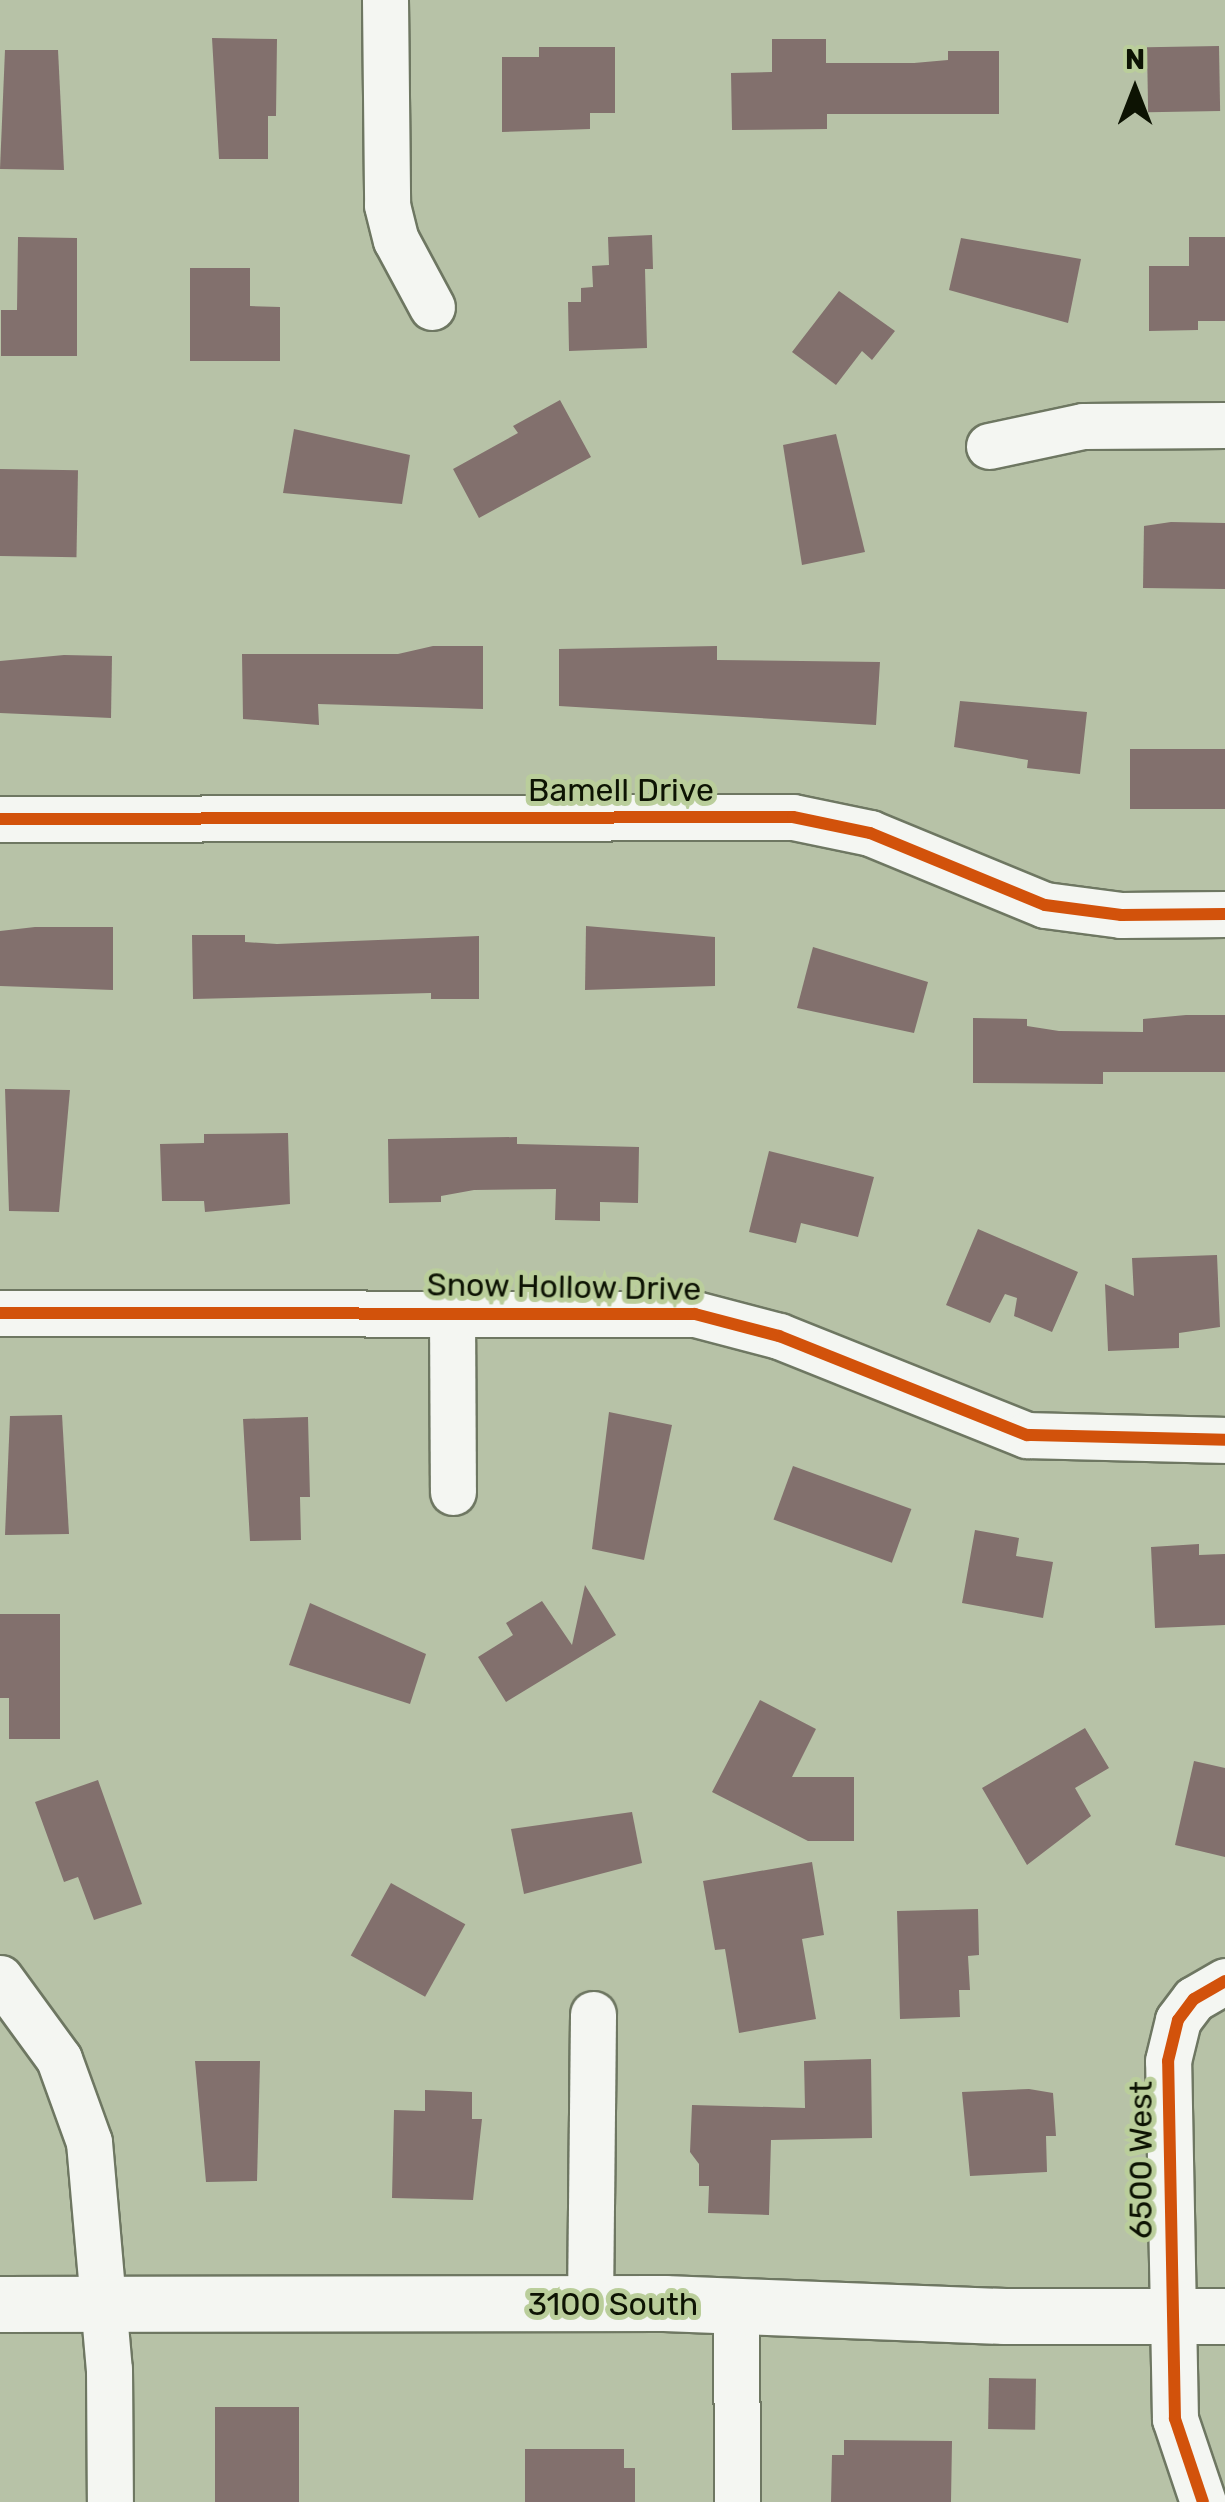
<!DOCTYPE html>
<style>
body{margin:0}
#map{position:relative;width:1225px;height:2502px;overflow:hidden;background:#b7c2a7;font-family:Rubik,sans-serif}
div>[style]{position:absolute}
.building>*{inset:0;background:#82706d;transform-origin:0 0}
.roads{filter:drop-shadow(2px 0 #6e7762) drop-shadow(-2px 0 #6e7762) drop-shadow(0 2px #6e7762) drop-shadow(0 -2px #6e7762)}
.street>*{height:45px;margin:-22.5px;padding:0 22.5px;transform-origin:22.5px;border-radius:22.5px;background:#f4f6f2}
.secondary>*{height:55px;margin:-27.5px;padding:0 27.5px;transform-origin:27.5px;border-radius:27.5px;background:#f4f6f2}
.cycleway>*{height:12px;margin:-6px;padding:0 6px;transform-origin:6px;border-radius:6px;background:#d2520b}
span{translate:-50% -50%;white-space:nowrap;text-align:center;line-height:1.15;-webkit-text-stroke:10px #bace9b;paint-order:stroke}
.street-label{font-size:32px;color:#0d1303}
.north{position:absolute;left:1085px;top:40px;width:100px;height:100px;-webkit-text-stroke:8px #bace9b;paint-order:stroke;rotate:0deg;font-size:28px;font-weight:700;line-height:40px;text-align:center;color:#0d1303}
.north::after{content:'';display:block;margin:auto;width:35px;height:45px;background:#0d1303;clip-path:polygon(50% 0,100% 100%,50% 72%,0 100%)}
</style>
<div id="map">
<div class="building">
<i style="clip-path:polygon(212px 38px,277px 39px,276px 116px,268px 116px,268px 159px,219px 159px)"></i>
<i style="clip-path:polygon(772px 39px,826px 39px,826px 63px,914px 63px,948px 60px,948px 51px,999px 51px,999px 114px,827px 114px,827px 129px,732px 130px,731px 73px,772px 72px)"></i>
<i style="left:1219px;top:46px;width:65px;height:72px;rotate:89deg"></i>
<i style="clip-path:polygon(539px 47px,615px 47px,615px 113px,590px 113px,590px 129px,502px 132px,502px 57px,539px 57px)"></i>
<i style="clip-path:polygon(5px 50px,58px 50px,64px 170px,0 169px)"></i>
<i style="clip-path:polygon(652px 235px,653px 269px,645px 269px,647px 348px,569px 351px,568px 302px,581px 302px,581px 288px,593px 287px,592px 266px,609px 265px,608px 237px)"></i>
<i style="clip-path:polygon(18px 237px,77px 238px,77px 356px,1px 356px,1px 310px,17px 310px)"></i>
<i style="clip-path:polygon(1189px 237px,1225px 237px,1225px 321px,1198px 321px,1198px 330px,1149px 331px,1149px 266px,1189px 266px)"></i>
<i style="clip-path:polygon(961px 238px,1081px 259px,1068px 323px,949px 290px)"></i>
<i style="clip-path:polygon(190px 268px,250px 268px,250px 306px,280px 307px,280px 361px,190px 361px)"></i>
<i style="clip-path:polygon(839px 291px,895px 331px,872px 360px,862px 351px,836px 385px,792px 352px)"></i>
<i style="clip-path:polygon(560px 400px,591px 457px,479px 518px,453px 469px,518px 433px,513px 426px)"></i>
<i style="clip-path:polygon(294px 429px,410px 455px,402px 504px,283px 493px)"></i>
<i style="clip-path:polygon(836px 434px,865px 552px,802px 565px,783px 445px)"></i>
<i style="left:0;top:469px;width:78px;height:87px;rotate:1deg"></i>
<i style="clip-path:polygon(1171px 522px,1225px 523px,1225px 589px,1143px 588px,1144px 526px)"></i>
<i style="clip-path:polygon(433px 646px,483px 646px,483px 709px,318px 704px,319px 725px,243px 719px,242px 654px,398px 654px)"></i>
<i style="clip-path:polygon(717px 646px,717px 660px,880px 662px,876px 725px,559px 706px,559px 649px)"></i>
<i style="clip-path:polygon(64px 655px,112px 656px,111px 718px,0 713px,0 661px)"></i>
<i style="clip-path:polygon(960px 701px,1087px 712px,1080px 774px,1027px 768px,1028px 760px,954px 747px)"></i>
<i style="left:1225px;top:749px;width:60px;height:95px;rotate:90deg"></i>
<i style="clip-path:polygon(586px 926px,715px 937px,715px 986px,585px 990px)"></i>
<i style="clip-path:polygon(35px 927px,113px 927px,113px 990px,0 986px,0 931px)"></i>
<i style="clip-path:polygon(192px 935px,245px 935px,245px 942px,277px 944px,479px 936px,479px 999px,431px 999px,431px 993px,193px 999px)"></i>
<i style="clip-path:polygon(813px 947px,928px 982px,914px 1033px,797px 1008px)"></i>
<i style="clip-path:polygon(1186px 1015px,1225px 1015px,1225px 1072px,1103px 1072px,1103px 1084px,973px 1083px,973px 1018px,1027px 1019px,1027px 1026px,1059px 1031px,1143px 1032px,1143px 1019px)"></i>
<i style="clip-path:polygon(5px 1089px,70px 1090px,59px 1212px,9px 1211px)"></i>
<i style="clip-path:polygon(288px 1133px,290px 1204px,205px 1212px,204px 1201px,162px 1201px,160px 1144px,204px 1143px,204px 1134px)"></i>
<i style="clip-path:polygon(517px 1137px,517px 1144px,639px 1147px,638px 1203px,600px 1202px,600px 1221px,555px 1220px,556px 1189px,474px 1190px,441px 1196px,441px 1202px,389px 1203px,388px 1139px)"></i>
<i style="clip-path:polygon(769px 1151px,874px 1177px,858px 1237px,801px 1223px,796px 1243px,749px 1232px)"></i>
<i style="clip-path:polygon(978px 1229px,1078px 1272px,1052px 1332px,1014px 1316px,1017px 1298px,1005px 1294px,990px 1323px,946px 1305px)"></i>
<i style="clip-path:polygon(1217px 1255px,1220px 1327px,1179px 1333px,1179px 1348px,1108px 1351px,1105px 1284px,1134px 1296px,1132px 1258px)"></i>
<i style="clip-path:polygon(609px 1412px,672px 1425px,644px 1560px,592px 1549px)"></i>
<i style="clip-path:polygon(62px 1415px,69px 1534px,5px 1535px,10px 1416px)"></i>
<i style="clip-path:polygon(308px 1417px,310px 1497px,300px 1497px,301px 1540px,250px 1541px,243px 1419px)"></i>
<i style="left:793px;top:1466px;width:126px;height:57px;rotate:20deg"></i>
<i style="clip-path:polygon(975px 1530px,1019px 1538px,1016px 1556px,1053px 1562px,1043px 1618px,962px 1603px)"></i>
<i style="clip-path:polygon(1199px 1544px,1199px 1555px,1225px 1554px,1225px 1625px,1155px 1628px,1151px 1547px)"></i>
<i style="clip-path:polygon(585px 1585px,616px 1635px,506px 1702px,478px 1657px,513px 1635px,506px 1623px,542px 1601px,572px 1645px)"></i>
<i style="clip-path:polygon(310px 1603px,426px 1654px,410px 1704px,289px 1665px)"></i>
<i style="clip-path:polygon(0 1614px,60px 1614px,60px 1739px,9px 1739px,9px 1698px,0 1698px)"></i>
<i style="clip-path:polygon(760px 1700px,816px 1729px,792px 1777px,854px 1777px,854px 1841px,808px 1841px,712px 1792px)"></i>
<i style="clip-path:polygon(1085px 1728px,1109px 1768px,1075px 1788px,1091px 1816px,1027px 1865px,982px 1788px)"></i>
<i style="clip-path:polygon(1194px 1761px,1225px 1768px,1225px 1857px,1175px 1845px)"></i>
<i style="clip-path:polygon(98px 1780px,142px 1904px,94px 1920px,78px 1877px,64px 1882px,35px 1802px)"></i>
<i style="clip-path:polygon(632px 1812px,642px 1863px,524px 1894px,511px 1829px)"></i>
<i style="clip-path:polygon(812px 1862px,824px 1935px,802px 1939px,816px 2019px,739px 2033px,725px 1949px,715px 1950px,703px 1881px)"></i>
<i style="left:391px;top:1883px;width:85px;height:83px;rotate:29deg"></i>
<i style="clip-path:polygon(978px 1909px,979px 1955px,968px 1956px,970px 1990px,959px 1990px,960px 2017px,900px 2019px,897px 1911px)"></i>
<i style="clip-path:polygon(871px 2059px,872px 2138px,771px 2140px,769px 2215px,708px 2213px,709px 2186px,699px 2186px,699px 2164px,690px 2152px,692px 2105px,805px 2108px,804px 2061px)"></i>
<i style="clip-path:polygon(195px 2061px,260px 2061px,257px 2181px,206px 2182px)"></i>
<i style="clip-path:polygon(1029px 2089px,1053px 2093px,1056px 2136px,1046px 2136px,1047px 2172px,970px 2176px,962px 2092px)"></i>
<i style="clip-path:polygon(425px 2090px,472px 2092px,472px 2119px,482px 2119px,473px 2200px,392px 2198px,394px 2110px,425px 2111px)"></i>
<i style="left:989px;top:2378px;width:47px;height:51px;rotate:1deg"></i>
<i style="left:299px;top:2407px;width:95px;height:84px;rotate:90deg"></i>
<i style="clip-path:polygon(844px 2440px,952px 2441px,951px 2502px,831px 2502px,832px 2455px,844px 2455px)"></i>
<i style="clip-path:polygon(525px 2449px,624px 2449px,624px 2468px,635px 2468px,635px 2502px,525px 2502px)"></i>
</div>
<div class="roads">
<div class="street">
<i style="left:385px;top:0;width:205px;rotate:89.4deg"></i>
<i style="left:387px;top:205px;width:36px;rotate:76deg"></i>
<i style="left:396px;top:240px;width:76px;rotate:61.8deg"></i>
<i style="left:989px;top:446px;width:96px;rotate:-12deg"></i>
<i style="left:1083px;top:426px;width:142px;rotate:-0.4deg"></i>
<i style="left:0;top:819px;width:793px;rotate:-0.14deg"></i>
<i style="left:793px;top:817px;width:79px;rotate:11.7deg"></i>
<i style="left:870px;top:833px;width:189px;rotate:22.4deg"></i>
<i style="left:1045px;top:905px;width:77px;rotate:7.5deg"></i>
<i style="left:1121px;top:915px;width:104px;rotate:-0.6deg"></i>
<i style="left:452px;top:1311px;width:181px;rotate:89.7deg"></i>
<i style="left:0;top:1313px;width:695px;rotate:0.08deg"></i>
<i style="left:695px;top:1314px;width:87px;rotate:14.7deg"></i>
<i style="left:779px;top:1336px;width:267px;rotate:21.8deg"></i>
<i style="left:1027px;top:1435px;width:198px;rotate:1.4deg"></i>
<i style="left:0;top:1978px;width:100px;rotate:53.9deg"></i>
<i style="left:59px;top:2059px;width:88px;rotate:70.1deg"></i>
<i style="left:89px;top:2142px;width:228px;rotate:85deg"></i>
<i style="left:109px;top:2369px;width:133px;rotate:89.6deg"></i>
<i style="left:590px;top:2303px;width:289px;rotate:-89.4deg"></i>
<i style="left:736px;top:2305px;width:197px;rotate:89.7deg"></i>
<i style="left:1203px;top:2502px;width:88px;rotate:-108.6deg"></i>
<i style="left:1175px;top:2419px;width:358px;rotate:-91.1deg"></i>
<i style="left:1168px;top:2061px;width:42px;rotate:-76.3deg"></i>
<i style="left:1178px;top:2020px;width:26px;rotate:-53deg"></i>
<i style="left:1194px;top:1999px;width:36px;rotate:-30deg"></i>
</div>
<div class="secondary">
<i style="left:0;top:2304px;width:664px;rotate:-0.09deg"></i>
<i style="left:664px;top:2303px;width:341px;rotate:2.2deg"></i>
<i style="left:1005px;top:2316px;width:220px"></i>
</div>
</div>
<div class="cycleway">
<i style="left:0;top:819px;width:793px;rotate:-0.14deg"></i>
<i style="left:793px;top:817px;width:79px;rotate:11.7deg"></i>
<i style="left:870px;top:833px;width:189px;rotate:22.4deg"></i>
<i style="left:1045px;top:905px;width:77px;rotate:7.5deg"></i>
<i style="left:1121px;top:915px;width:104px;rotate:-0.6deg"></i>
<i style="left:0;top:1313px;width:695px;rotate:0.08deg"></i>
<i style="left:695px;top:1314px;width:87px;rotate:14.7deg"></i>
<i style="left:779px;top:1336px;width:267px;rotate:21.8deg"></i>
<i style="left:1027px;top:1435px;width:198px;rotate:1.4deg"></i>
<i style="left:1203px;top:2502px;width:88px;rotate:-108.6deg"></i>
<i style="left:1175px;top:2419px;width:358px;rotate:-91.1deg"></i>
<i style="left:1168px;top:2061px;width:42px;rotate:-76.3deg"></i>
<i style="left:1178px;top:2020px;width:26px;rotate:-53deg"></i>
<i style="left:1194px;top:1999px;width:36px;rotate:-30deg"></i>
</div>
<div class="street-label">
<span style="left:621px;top:790px">Bamell Drive</span>
<span style="left:564px;top:1287px;rotate:1deg">Snow Hollow Drive</span>
<span style="left:1141px;top:2160px;rotate:-90deg">6500 West</span>
<span style="left:613px;top:2304px">3100 South</span>
</div>
<div class="north">N</div>
</div>
